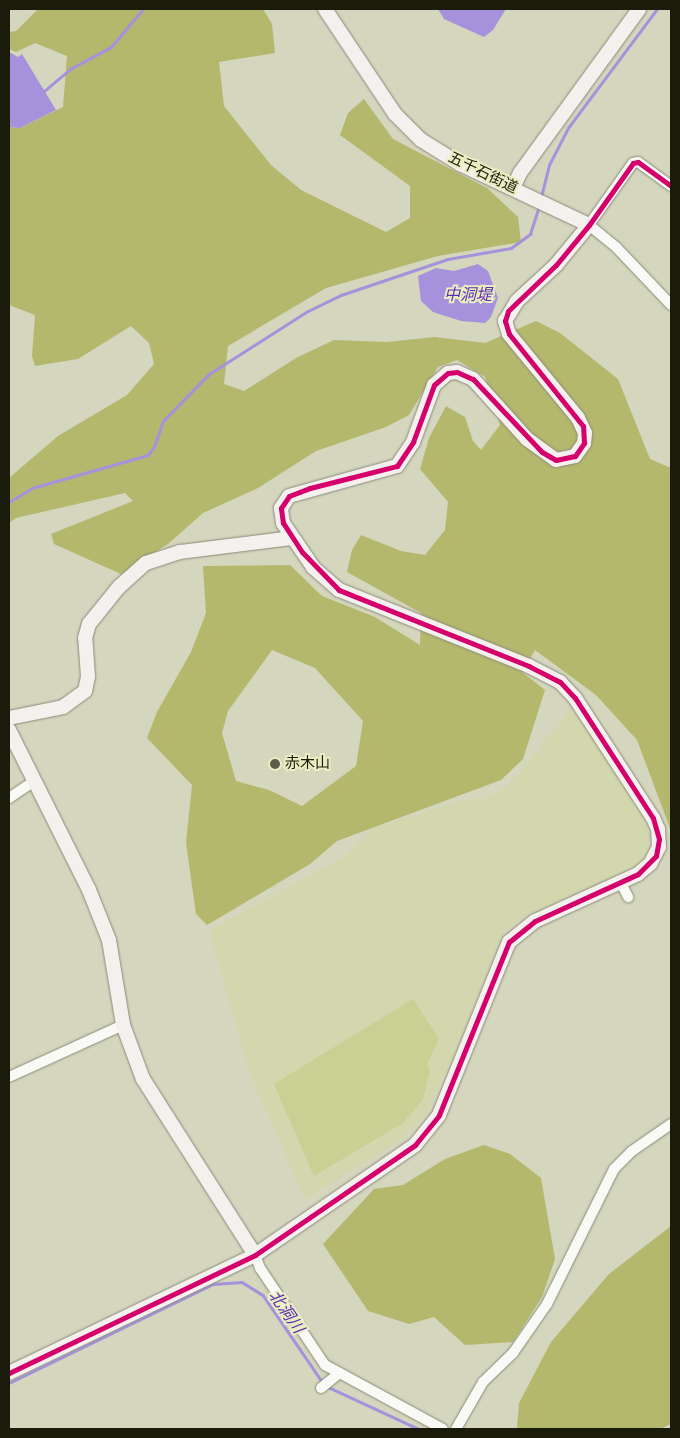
<!DOCTYPE html>
<html>
<head>
<meta charset="utf-8">
<style>
  body { margin:0 }
  #map { position:relative; width:680px; height:1438px; overflow:hidden; background:#d4d6be; font-family:"Nunito Sans","Noto Sans JP",sans-serif }
  div>[style] { position:absolute }
  [style*='--x'] { left:calc(var(--x)*1px); top:calc(var(--y)*1px); width:calc(var(--w)*1px); rotate:calc(var(--a)*1deg) }
  .built>* { inset:0; background:#d2d7ae }
  .green>* { inset:0; background:#cacf94 }
  .forest>* { inset:0; background:#b3b86d }
  .water>* { inset:0; background:#a692dc }
  .stream>* { height:2.5px; margin:-1.25px; padding:0 1.25px; transform-origin:1.25px; border-radius:1.25px; background:#a692dc }
  .roads { filter:drop-shadow(0 0 1px #8a8c79) drop-shadow(0 0 1px #8a8c79) }
  .street>* { height:10px; margin:-5px; padding:0 5px; transform-origin:5px; border-radius:5px; background:#f9f9f5 }
  .secondary>* { height:14px; margin:-7px; padding:0 7px; transform-origin:7px; border-radius:7px; background:#f3f0ee }
  .cycleway>* { height:5px; margin:-2.5px; padding:0 2.5px; transform-origin:2.5px; border-radius:2.5px; background:#d6006c }
  .dots>* { width:14px; height:14px; translate:-50% -50%; box-sizing:border-box; border:2px solid #e9eec0; border-radius:50% }
  span { translate:-50% -50%; white-space:nowrap; text-align:center; line-height:1.15; -webkit-text-stroke:4px #e9eec0; paint-order:stroke }
  .street-label { font-size:15px; color:#1a1b0a }
  .poi-label { font-size:15px; color:#1a1b0a }
  .left { translate:0 -50%; text-align:left }
  .water-label { font-size:16px; color:#5e2db5; font-style:italic }
  .frame { position:absolute; inset:0; border:10px solid #1a1b0a; pointer-events:none }
</style>
</head>
<body>
<div id="map">
  <div class="built">
    <div style="clip-path:polygon(572px 707px,637px 806px,649px 835px,648px 852px,640px 862px,619px 875px,527px 915px,509px 926px,501px 935px,462px 1036px,428px 1110px,418px 1124px,392px 1146px,305px 1199px,251px 1076px,209px 931px,344px 857px,372px 829px,459px 801px,488px 798px,511px 783px)"></div>
  </div>
  <div class="green">
    <div style="clip-path:polygon(413px 999px,439px 1039px,427px 1064px,430px 1071px,423px 1099px,403px 1123px,314px 1176px,274px 1084px)"></div>
  </div>
  <div class="forest">
    <div style="clip-path:polygon(evenodd,38px 9px,263px 9px,272px 24px,275px 53px,219px 62px,224px 106px,271px 165px,301px 190px,386px 232px,410px 218px,410px 186px,340px 135px,348px 113px,364px 99px,393px 139px,487px 188px,518px 217px,521px 242px,438px 256px,326px 288px,228px 346px,224px 384px,244px 391px,296px 358px,334px 340px,387px 342px,435px 337px,485px 343px,536px 321px,560px 333px,618px 379px,650px 459px,671px 468px,671px 831px,637px 740px,596px 695px,535px 650px,522px 672px,545px 690px,523px 759px,501px 780px,337px 841px,310px 864px,207px 925px,196px 914px,186px 843px,192px 785px,147px 738px,157px 712px,191px 652px,206px 613px,203px 566px,290px 565px,322px 596px,375px 617px,420px 645px,421px 613px,347px 572px,352px 550px,361px 535px,401px 551px,425px 555px,445px 530px,448px 502px,420px 469px,429px 438px,446px 406px,465px 417px,473px 441px,481px 450px,500px 425px,485px 377px,457px 360px,438px 367px,409px 415px,386px 427px,316px 451px,258px 488px,203px 513px,168px 544px,121px 574px,54px 544px,51px 534px,133px 501px,125px 493px,16px 518px,9px 523px,9px 478px,58px 436px,127px 395px,154px 364px,149px 343px,131px 326px,78px 359px,35px 366px,32px 356px,35px 315px,9px 305px,9px 127px,20px 128px,63px 107px,67px 56px,35px 43px,16px 52px,9px 49px,9px 32px,16px 31px,38px 9px,272px 650px,315px 668px,363px 721px,356px 766px,302px 806px,269px 790px,236px 781px,222px 733px,228px 711px,272px 650px)"></div>
    <div style="clip-path:polygon(484px 1145px,510px 1154px,541px 1178px,555px 1259px,542px 1297px,513px 1342px,465px 1345px,434px 1317px,409px 1324px,368px 1311px,323px 1244px,374px 1189px,403px 1185px,445px 1159px)"></div>
    <div style="clip-path:polygon(671px 1226px,671px 1424px,660px 1429px,517px 1429px,519px 1403px,551px 1342px,609px 1274px)"></div>
  </div>
  <div class="water">
    <div style="clip-path:polygon(438px 9px,506px 9px,493px 30px,484px 37px,444px 19px)"></div>
    <div style="clip-path:polygon(9px 52px,18px 57px,22px 54px,56px 110px,20px 128px,9px 127px)"></div>
    <div style="clip-path:polygon(478px 264px,488px 271px,498px 298px,491px 317px,485px 323px,461px 321px,433px 312px,421px 301px,418px 276px,436px 268px,454px 271px)"></div>
  </div>
  <div class="stream">
    <div style="--x:43;--y:92;--w:38;--a:-40"></div>
    <div style="--x:72;--y:68;--w:44;--a:-28.3"></div>
    <div style="--x:111;--y:47;--w:50;--a:-49.9"></div>
    <div style="--x:541;--y:197;--w:33;--a:-76"></div>
    <div style="--x:549;--y:165;--w:42;--a:-62.8"></div>
    <div style="--x:568;--y:128;--w:149;--a:-53.2"></div>
    <div style="--x:9;--y:502;--w:27;--a:-31"></div>
    <div style="--x:32;--y:488;--w:121;--a:-15.9"></div>
    <div style="--x:148;--y:455;--w:10;--a:-53"></div>
    <div style="--x:154;--y:447;--w:28;--a:-71"></div>
    <div style="--x:163;--y:421;--w:66;--a:-45.6"></div>
    <div style="--x:209;--y:374;--w:117;--a:-32.5"></div>
    <div style="--x:308;--y:311;--w:37;--a:-26"></div>
    <div style="--x:341;--y:295;--w:113;--a:-18.6"></div>
    <div style="--x:448;--y:259;--w:64;--a:-9.9"></div>
    <div style="--x:511;--y:248;--w:24;--a:-36"></div>
    <div style="--x:530;--y:234;--w:28;--a:-72"></div>
    <div style="--x:9;--y:1383;--w:227;--a:-25.9"></div>
    <div style="--x:213;--y:1284;--w:29;--a:-4"></div>
    <div style="--x:242;--y:1282;--w:25;--a:32"></div>
    <div style="--x:263;--y:1295;--w:107;--a:55.7"></div>
    <div style="--x:328;--y:1387;--w:100;--a:24.8"></div>
  </div>
  <div class="roads">
    <div class="street">
      <div style="--x:671;--y:186;--w:41;--a:-144"></div>
      <div style="--x:638;--y:162;--w:5;--a:169"></div>
      <div style="--x:633;--y:163;--w:76;--a:125.4"></div>
      <div style="--x:589;--y:225;--w:35;--a:39"></div>
      <div style="--x:616;--y:247;--w:80;--a:46.5"></div>
      <div style="--x:9;--y:798;--w:29;--a:-34"></div>
      <div style="--x:621;--y:883;--w:16;--a:63"></div>
      <div style="--x:9;--y:1077;--w:125;--a:-24.5"></div>
      <div style="--x:255;--y:1255;--w:14;--a:69"></div>
      <div style="--x:260;--y:1268;--w:117;--a:56.2"></div>
      <div style="--x:325;--y:1365;--w:134;--a:28.5"></div>
      <div style="--x:321;--y:1388;--w:22;--a:-39"></div>
      <div style="--x:456;--y:1429;--w:54;--a:-60.1"></div>
      <div style="--x:483;--y:1382;--w:42;--a:-44"></div>
      <div style="--x:513;--y:1353;--w:60;--a:-55.2"></div>
      <div style="--x:547;--y:1304;--w:151;--a:-63.6"></div>
      <div style="--x:614;--y:1169;--w:25;--a:-45"></div>
      <div style="--x:632;--y:1151;--w:47;--a:-34.7"></div>
    </div>
    <div class="secondary">
      <div style="--x:513;--y:188;--w:17;--a:-65"></div>
      <div style="--x:520;--y:173;--w:203;--a:-54"></div>
      <div style="--x:9;--y:718;--w:55;--a:-11.5"></div>
      <div style="--x:63;--y:707;--w:27;--a:-36"></div>
      <div style="--x:85;--y:691;--w:14;--a:-78"></div>
      <div style="--x:88;--y:677;--w:39;--a:-94"></div>
      <div style="--x:85;--y:638;--w:15;--a:-74"></div>
      <div style="--x:89;--y:624;--w:48;--a:-51"></div>
      <div style="--x:119;--y:587;--w:36;--a:-42"></div>
      <div style="--x:146;--y:563;--w:36;--a:-18"></div>
      <div style="--x:180;--y:552;--w:113;--a:-7.1"></div>
      <div style="--x:9;--y:730;--w:179;--a:63.4"></div>
      <div style="--x:89;--y:890;--w:54;--a:68.2"></div>
      <div style="--x:109;--y:940;--w:86;--a:80.6"></div>
      <div style="--x:123;--y:1025;--w:58;--a:69.7"></div>
      <div style="--x:143;--y:1079;--w:209;--a:57.5"></div>
      <div style="--x:9;--y:1373;--w:273;--a:-25.6"></div>
      <div style="--x:255;--y:1255;--w:194;--a:-34.5"></div>
      <div style="--x:415;--y:1145;--w:38;--a:-51"></div>
      <div style="--x:439;--y:1115;--w:187;--a:-68"></div>
      <div style="--x:509;--y:942;--w:33;--a:-39"></div>
      <div style="--x:535;--y:921;--w:113;--a:-24.5"></div>
      <div style="--x:638;--y:874;--w:16;--a:-40"></div>
      <div style="--x:650;--y:864;--w:19;--a:-62"></div>
      <div style="--x:659;--y:847;--w:18;--a:-93"></div>
      <div style="--x:658;--y:829;--w:12;--a:-114"></div>
      <div style="--x:653;--y:818;--w:143;--a:-123"></div>
      <div style="--x:575;--y:698;--w:22;--a:-133"></div>
      <div style="--x:560;--y:682;--w:35;--a:-153"></div>
      <div style="--x:529;--y:666;--w:205;--a:-158.2"></div>
      <div style="--x:339;--y:590;--w:35;--a:-139"></div>
      <div style="--x:313;--y:567;--w:53;--a:-124.3"></div>
      <div style="--x:283;--y:523;--w:15;--a:-98"></div>
      <div style="--x:281;--y:508;--w:14;--a:-56"></div>
      <div style="--x:289;--y:496;--w:112;--a:-15.5"></div>
      <div style="--x:397;--y:466;--w:29;--a:-56"></div>
      <div style="--x:413;--y:442;--w:61;--a:-69.8"></div>
      <div style="--x:434;--y:385;--w:18;--a:-41"></div>
      <div style="--x:448;--y:373;--w:9;--a:-6"></div>
      <div style="--x:457;--y:372;--w:17;--a:24"></div>
      <div style="--x:473;--y:379;--w:81;--a:48"></div>
      <div style="--x:527;--y:439;--w:36;--a:36"></div>
      <div style="--x:556;--y:460;--w:19;--a:-12"></div>
      <div style="--x:575;--y:456;--w:16;--a:-55"></div>
      <div style="--x:584;--y:443;--w:10;--a:-84"></div>
      <div style="--x:585;--y:433;--w:17;--a:-115"></div>
      <div style="--x:578;--y:418;--w:109;--a:-129.4"></div>
      <div style="--x:509;--y:334;--w:14;--a:-107"></div>
      <div style="--x:505;--y:321;--w:23;--a:-59"></div>
      <div style="--x:517;--y:301;--w:53;--a:-42.7"></div>
      <div style="--x:556;--y:265;--w:52;--a:-50.5"></div>
      <div style="--x:589;--y:225;--w:143;--a:-154.7"></div>
      <div style="--x:460;--y:164;--w:46;--a:-148.4"></div>
      <div style="--x:421;--y:140;--w:37;--a:-135"></div>
      <div style="--x:395;--y:114;--w:126;--a:-123.7"></div>
    </div>
  </div>
  <div class="cycleway">
    <div style="--x:9;--y:1373;--w:273;--a:-25.6"></div>
    <div style="--x:255;--y:1255;--w:194;--a:-34.5"></div>
    <div style="--x:415;--y:1145;--w:38;--a:-51"></div>
    <div style="--x:439;--y:1115;--w:187;--a:-68"></div>
    <div style="--x:509;--y:942;--w:33;--a:-39"></div>
    <div style="--x:535;--y:921;--w:113;--a:-24.5"></div>
    <div style="--x:638;--y:874;--w:25;--a:-45"></div>
    <div style="--x:656;--y:856;--w:17;--a:-80"></div>
    <div style="--x:659;--y:839;--w:22;--a:-106"></div>
    <div style="--x:653;--y:818;--w:143;--a:-123"></div>
    <div style="--x:575;--y:698;--w:22;--a:-133"></div>
    <div style="--x:560;--y:682;--w:35;--a:-153"></div>
    <div style="--x:529;--y:666;--w:205;--a:-158.2"></div>
    <div style="--x:339;--y:590;--w:53;--a:-134.2"></div>
    <div style="--x:302;--y:552;--w:35;--a:-123"></div>
    <div style="--x:283;--y:523;--w:15;--a:-98"></div>
    <div style="--x:281;--y:508;--w:14;--a:-56"></div>
    <div style="--x:289;--y:496;--w:22;--a:-21"></div>
    <div style="--x:310;--y:488;--w:90;--a:-14.2"></div>
    <div style="--x:397;--y:466;--w:29;--a:-56"></div>
    <div style="--x:413;--y:442;--w:61;--a:-69.8"></div>
    <div style="--x:434;--y:385;--w:18;--a:-41"></div>
    <div style="--x:448;--y:373;--w:9;--a:-6"></div>
    <div style="--x:457;--y:372;--w:17;--a:24"></div>
    <div style="--x:473;--y:379;--w:100;--a:46.6"></div>
    <div style="--x:542;--y:452;--w:16;--a:30"></div>
    <div style="--x:556;--y:460;--w:19;--a:-12"></div>
    <div style="--x:575;--y:456;--w:16;--a:-55"></div>
    <div style="--x:584;--y:443;--w:17;--a:-93"></div>
    <div style="--x:583;--y:426;--w:118;--a:-128.8"></div>
    <div style="--x:509;--y:334;--w:14;--a:-107"></div>
    <div style="--x:505;--y:321;--w:10;--a:-73"></div>
    <div style="--x:508;--y:311;--w:66;--a:-43.8"></div>
    <div style="--x:556;--y:265;--w:52;--a:-50.5"></div>
    <div style="--x:589;--y:225;--w:76;--a:-54.6"></div>
    <div style="--x:633;--y:163;--w:5;--a:-11"></div>
    <div style="--x:638;--y:162;--w:41;--a:36"></div>
  </div>
  <div class="dots">
    <div style="left:275px;top:764px;background:#5b5c49"></div>
  </div>
  <div class="street-label">
    <span style="left:483px;top:173px;rotate:26deg">五千石街道</span>
  </div>
  <div class="poi-label">
    <span class="left" style="left:285px;top:764px">赤木山</span>
  </div>
  <div class="water-label">
    <span style="left:468px;top:295px">中洞堤</span>
    <span style="left:286px;top:1312px;rotate:55deg">北洞川</span>
  </div>
  <div class="frame"></div>
</div>
</body>
</html>
